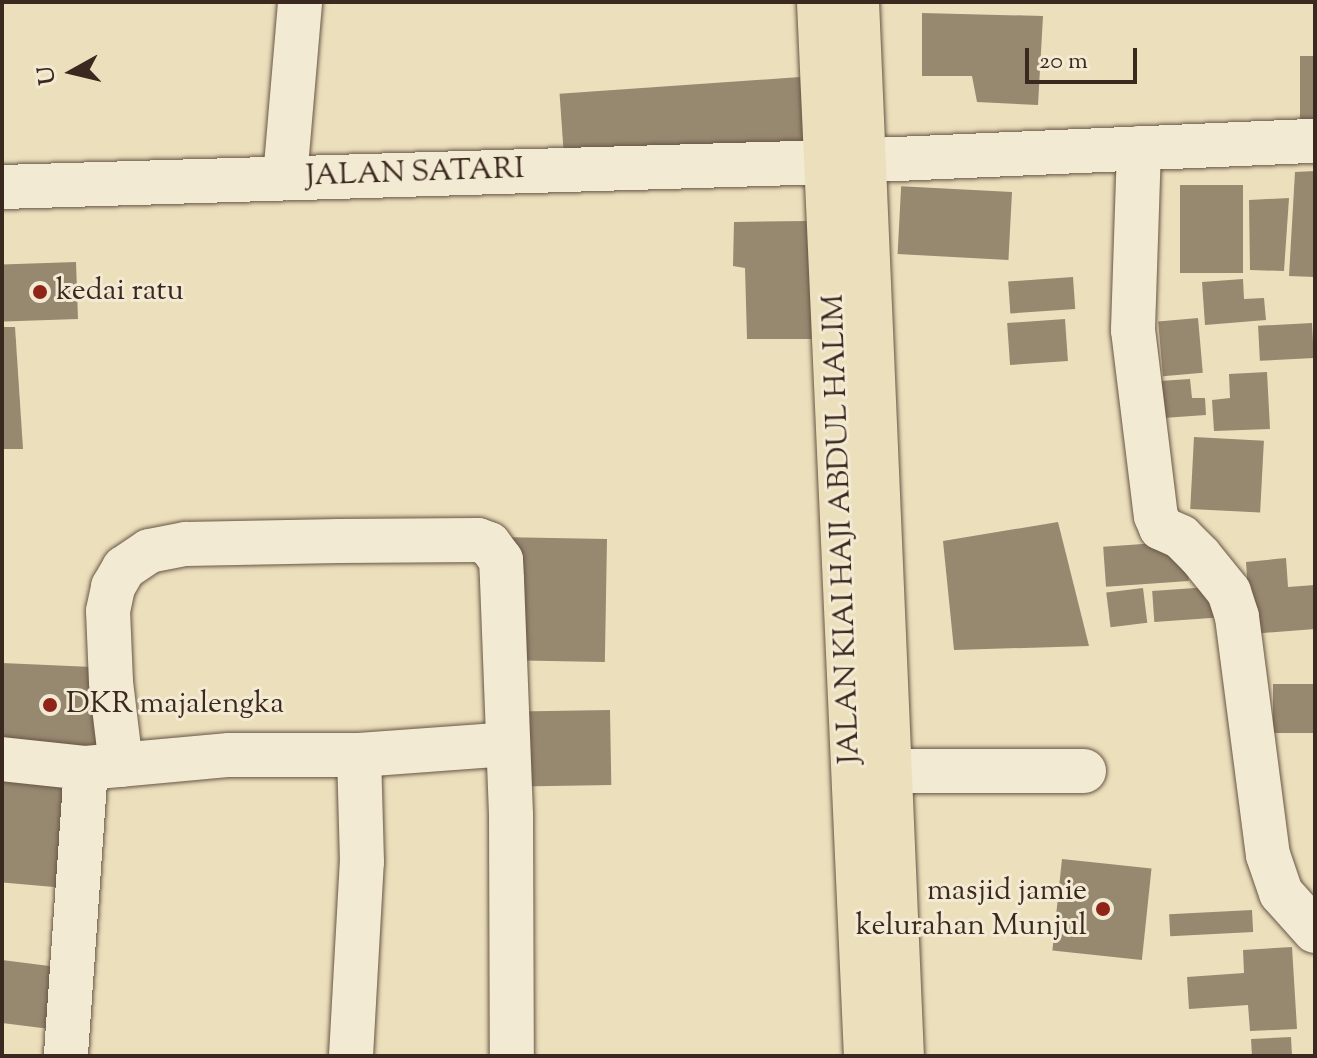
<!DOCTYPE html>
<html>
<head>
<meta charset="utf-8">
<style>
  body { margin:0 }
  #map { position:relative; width:1317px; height:1058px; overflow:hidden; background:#ecdfbb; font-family:"Sorts Mill Goudy",serif }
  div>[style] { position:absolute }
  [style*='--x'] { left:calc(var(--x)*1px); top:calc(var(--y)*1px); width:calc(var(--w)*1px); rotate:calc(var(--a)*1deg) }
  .building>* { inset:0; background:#978870; transform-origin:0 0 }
  .roads { filter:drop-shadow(0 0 2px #675646) drop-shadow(0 0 2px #675646) }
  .minor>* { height:44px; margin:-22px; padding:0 22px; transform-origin:22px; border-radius:22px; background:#f3ead3 }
  .major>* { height:44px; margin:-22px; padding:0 22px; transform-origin:22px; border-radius:22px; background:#ecdfbb }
  .dots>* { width:22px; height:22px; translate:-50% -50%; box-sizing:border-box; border:4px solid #f3ead3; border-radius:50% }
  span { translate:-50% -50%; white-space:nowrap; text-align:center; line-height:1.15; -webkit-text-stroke:6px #f3ead3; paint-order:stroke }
  .street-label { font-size:30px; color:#3b291f }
  .poi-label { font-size:30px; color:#3b291f }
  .left { translate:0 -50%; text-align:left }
  .right { translate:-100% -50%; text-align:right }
  .frame { position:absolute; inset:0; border:4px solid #3b291f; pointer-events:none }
  .north { position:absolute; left:32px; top:32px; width:80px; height:80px; -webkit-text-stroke:6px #f3ead3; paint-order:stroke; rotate:262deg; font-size:22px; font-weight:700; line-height:32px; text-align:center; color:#3b291f }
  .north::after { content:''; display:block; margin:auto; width:28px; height:36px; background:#3b291f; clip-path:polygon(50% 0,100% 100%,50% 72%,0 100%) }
  .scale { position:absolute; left:1025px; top:48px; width:112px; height:36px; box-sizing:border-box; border:4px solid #3b291f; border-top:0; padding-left:10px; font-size:24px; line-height:28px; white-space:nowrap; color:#3b291f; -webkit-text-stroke:6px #f3ead3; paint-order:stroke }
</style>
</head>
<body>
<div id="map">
  <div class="building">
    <div style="clip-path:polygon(922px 13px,1043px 16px,1038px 105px,977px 102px,972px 76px,922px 76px)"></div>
    <div style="left:1300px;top:56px;width:15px;height:66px"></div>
    <div style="left:800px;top:77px;width:64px;height:241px;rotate:86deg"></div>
    <div style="clip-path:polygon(1315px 171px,1315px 277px,1289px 276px,1295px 172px)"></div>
    <div style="left:1243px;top:185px;width:88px;height:63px;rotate:90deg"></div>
    <div style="left:1012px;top:192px;width:68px;height:111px;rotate:93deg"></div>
    <div style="clip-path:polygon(1289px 198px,1284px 271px,1250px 270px,1249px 200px)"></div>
    <div style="clip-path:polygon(808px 221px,813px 339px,747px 339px,745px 268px,733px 266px,734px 222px)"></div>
    <div style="left:76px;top:262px;width:57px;height:74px;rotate:88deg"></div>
    <div style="left:1073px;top:277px;width:32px;height:65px;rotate:86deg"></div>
    <div style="clip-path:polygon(1243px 279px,1244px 299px,1264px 298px,1266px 320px,1205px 325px,1202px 282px)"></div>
    <div style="left:1198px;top:318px;width:55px;height:40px;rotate:85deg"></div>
    <div style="left:1065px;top:319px;width:42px;height:58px;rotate:86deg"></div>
    <div style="left:1312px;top:323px;width:35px;height:54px;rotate:87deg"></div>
    <div style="clip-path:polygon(2px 327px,15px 327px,23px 449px,2px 449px)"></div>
    <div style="clip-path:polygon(1267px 372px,1270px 429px,1214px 431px,1212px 400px,1230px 398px,1229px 374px)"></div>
    <div style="clip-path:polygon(1190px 379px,1192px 398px,1205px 398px,1206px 415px,1163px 418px,1160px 381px)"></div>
    <div style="left:1194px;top:437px;width:70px;height:72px;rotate:3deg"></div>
    <div style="clip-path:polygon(1058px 522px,1089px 646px,954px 650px,943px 541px)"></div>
    <div style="left:607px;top:539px;width:123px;height:96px;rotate:91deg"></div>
    <div style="left:1186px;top:541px;width:40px;height:83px;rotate:86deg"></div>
    <div style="clip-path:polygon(1286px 558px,1288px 587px,1315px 585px,1315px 629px,1251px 634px,1246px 562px)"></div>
    <div style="left:1223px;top:586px;width:31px;height:71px;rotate:86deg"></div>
    <div style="left:1143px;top:588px;width:35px;height:37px;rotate:83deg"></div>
    <div style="clip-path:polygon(2px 663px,92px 667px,104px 749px,2px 744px)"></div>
    <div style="left:1273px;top:684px;width:42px;height:49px"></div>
    <div style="left:610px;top:710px;width:75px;height:92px;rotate:89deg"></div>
    <div style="left:2px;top:778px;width:64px;height:104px;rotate:5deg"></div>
    <div style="left:1062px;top:859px;width:90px;height:92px;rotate:6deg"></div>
    <div style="left:1252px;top:910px;width:22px;height:83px;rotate:87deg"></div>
    <div style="clip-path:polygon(1292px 947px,1297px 1029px,1250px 1031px,1248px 1005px,1189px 1009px,1187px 977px,1244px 973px,1243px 950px)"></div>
    <div style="clip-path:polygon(2px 960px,57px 967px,50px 1029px,2px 1023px)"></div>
    <div style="left:1291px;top:1037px;width:19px;height:40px;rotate:87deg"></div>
  </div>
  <div class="roads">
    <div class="minor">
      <div style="--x:1139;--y:148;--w:182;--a:91.9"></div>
      <div style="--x:1133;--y:330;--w:187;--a:83"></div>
      <div style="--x:1156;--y:516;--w:13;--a:67"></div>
      <div style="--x:1161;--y:528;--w:22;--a:24"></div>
      <div style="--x:1181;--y:537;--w:27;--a:45"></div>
      <div style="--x:1200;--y:556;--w:46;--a:51.1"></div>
      <div style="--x:1229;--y:592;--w:26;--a:72"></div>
      <div style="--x:1237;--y:617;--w:240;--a:82.6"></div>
      <div style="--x:1268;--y:855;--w:40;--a:71.1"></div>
      <div style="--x:1281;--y:893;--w:51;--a:48.2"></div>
      <div style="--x:285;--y:178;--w:177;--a:-85.1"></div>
      <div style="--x:2;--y:187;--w:826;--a:-1.73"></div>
      <div style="--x:828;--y:162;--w:487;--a:-2.5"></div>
      <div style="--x:2;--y:759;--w:84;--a:6.1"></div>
      <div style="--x:86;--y:768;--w:289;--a:94"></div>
      <div style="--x:121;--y:765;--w:84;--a:-96.9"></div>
      <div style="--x:111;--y:682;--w:71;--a:-92.4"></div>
      <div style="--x:108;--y:611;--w:25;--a:-78"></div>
      <div style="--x:113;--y:587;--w:22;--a:-60"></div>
      <div style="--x:124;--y:568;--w:30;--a:-34"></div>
      <div style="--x:149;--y:551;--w:38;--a:-11"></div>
      <div style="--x:186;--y:544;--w:153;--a:-1.1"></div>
      <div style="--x:339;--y:541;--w:139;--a:-0.4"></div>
      <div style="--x:478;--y:540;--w:12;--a:20"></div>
      <div style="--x:489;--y:544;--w:20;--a:53"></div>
      <div style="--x:501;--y:560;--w:20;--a:87"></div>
      <div style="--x:502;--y:580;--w:235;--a:87.8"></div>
      <div style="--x:511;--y:815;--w:241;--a:89.8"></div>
      <div style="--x:86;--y:768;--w:144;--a:-5.2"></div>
      <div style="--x:229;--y:755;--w:130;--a:0"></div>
      <div style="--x:359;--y:755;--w:149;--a:-4.2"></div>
      <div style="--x:887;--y:771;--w:197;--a:0"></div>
      <div style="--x:351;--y:1056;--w:194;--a:-86.8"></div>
      <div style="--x:362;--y:862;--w:107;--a:-91.6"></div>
    </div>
    <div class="major">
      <div style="--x:819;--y:2;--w:1055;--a:87.45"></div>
      <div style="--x:857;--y:2;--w:1055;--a:87.56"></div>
    </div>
  </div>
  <div class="dots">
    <div style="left:40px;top:292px;background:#8f2418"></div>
    <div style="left:50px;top:705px;background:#8f2418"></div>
    <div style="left:1103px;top:909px;background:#8f2418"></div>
  </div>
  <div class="street-label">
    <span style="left:415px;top:174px;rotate:-2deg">JALAN SATARI</span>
    <span style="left:843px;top:529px;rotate:-92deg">JALAN KIAI HAJI ABDUL HALIM</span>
  </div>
  <div class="poi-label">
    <span class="left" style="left:56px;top:292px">kedai ratu</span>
    <span class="left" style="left:66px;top:705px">DKR majalengka</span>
    <span class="right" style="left:1087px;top:909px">masjid jamie<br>kelurahan Munjul</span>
  </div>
  <div class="frame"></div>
  <div class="north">U</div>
  <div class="scale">20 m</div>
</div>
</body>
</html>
